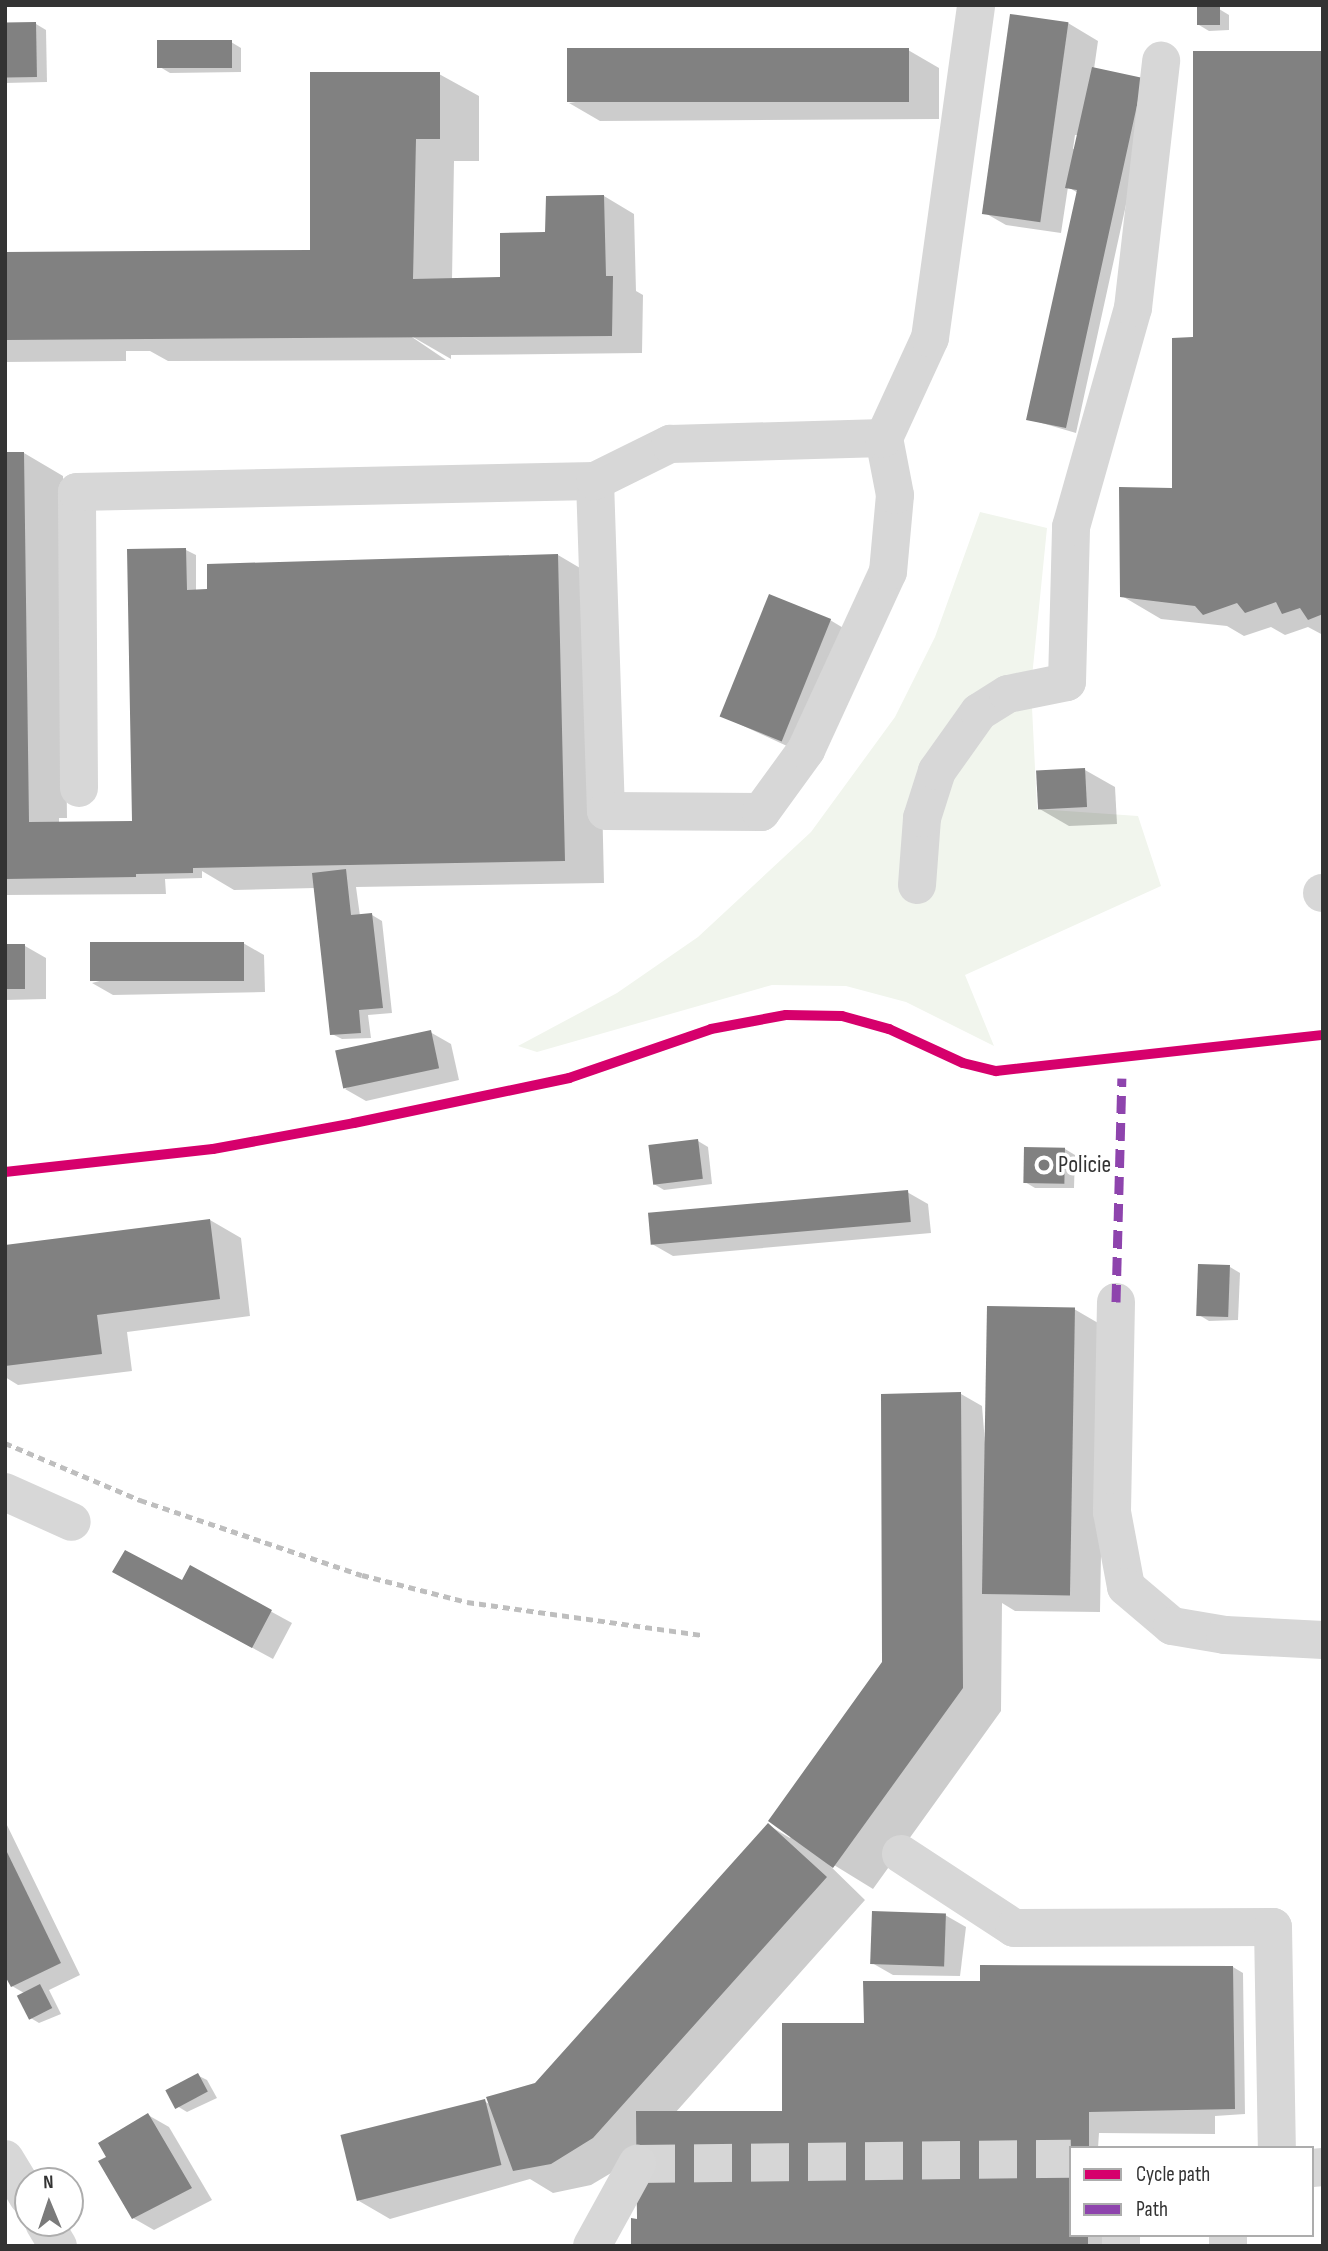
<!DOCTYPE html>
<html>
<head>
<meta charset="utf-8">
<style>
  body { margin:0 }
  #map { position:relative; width:1328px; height:2251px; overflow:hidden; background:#fff; font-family:"Sofia Sans Condensed",sans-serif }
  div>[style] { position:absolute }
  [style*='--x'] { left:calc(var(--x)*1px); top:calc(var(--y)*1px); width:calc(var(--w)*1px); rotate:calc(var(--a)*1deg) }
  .green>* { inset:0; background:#f1f5ed }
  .shadow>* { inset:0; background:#0003 }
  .building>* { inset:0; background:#818181; transform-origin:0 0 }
  .minor-tunnel>* { height:38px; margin-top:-19px; transform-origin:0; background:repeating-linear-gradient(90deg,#d6d6d6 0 38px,transparent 0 57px) }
  .minor>* { height:38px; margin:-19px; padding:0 19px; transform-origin:19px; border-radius:19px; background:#d7d7d7 }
  .rail>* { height:5px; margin-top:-2.5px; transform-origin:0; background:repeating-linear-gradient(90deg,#bebebe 0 7px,transparent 0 12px) }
  .quiet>* { height:9px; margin-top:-4.5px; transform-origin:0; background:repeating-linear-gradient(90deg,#8e44ad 0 18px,transparent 0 27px) }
  .cycleway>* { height:10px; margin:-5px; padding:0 5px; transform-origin:5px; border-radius:5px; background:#d6006c }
  .dots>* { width:19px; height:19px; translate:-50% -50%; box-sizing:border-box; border:4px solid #fff; border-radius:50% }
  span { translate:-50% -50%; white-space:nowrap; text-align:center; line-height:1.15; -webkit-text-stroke:7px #fff; paint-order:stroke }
  .poi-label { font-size:24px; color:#333 }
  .left { translate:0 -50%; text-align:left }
  .frame { position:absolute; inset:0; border:7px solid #333; pointer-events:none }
  .legend { position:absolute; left:1069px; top:2146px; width:245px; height:91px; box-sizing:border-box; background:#fff; border:2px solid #adadad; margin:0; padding:9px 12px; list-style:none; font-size:21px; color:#333 }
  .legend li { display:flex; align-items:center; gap:14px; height:35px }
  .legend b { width:35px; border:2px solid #adadad }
  .north { position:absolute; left:14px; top:2167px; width:70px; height:70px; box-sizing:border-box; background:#fff; border:2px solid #adadad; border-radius:50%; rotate:358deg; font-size:19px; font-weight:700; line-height:28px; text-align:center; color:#333 }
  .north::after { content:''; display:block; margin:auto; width:24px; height:32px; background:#7a7a7a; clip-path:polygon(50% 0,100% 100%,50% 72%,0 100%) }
</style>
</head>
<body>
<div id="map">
  <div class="green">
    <div style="clip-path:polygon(980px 512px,1047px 528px,1031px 687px,1037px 809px,1138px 816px,1161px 886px,965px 975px,994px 1046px,906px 1002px,846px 986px,772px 985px,537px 1052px,518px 1046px,617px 993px,698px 937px,811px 832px,895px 717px,935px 637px)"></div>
  </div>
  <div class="shadow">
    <div style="clip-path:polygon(1219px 9px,1229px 15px,1229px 30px,1209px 31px,1199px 25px)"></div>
    <div style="clip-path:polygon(evenodd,1068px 23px,1098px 41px,1094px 69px,1152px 86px,1076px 433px,1028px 419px,1078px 193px,1068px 187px,1061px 233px,1006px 225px,985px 213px,1068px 23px,1075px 135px,1079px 135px,1076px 149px,1073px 149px,1075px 135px)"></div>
    <div style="clip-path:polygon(36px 24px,46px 30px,47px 82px,5px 83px,5px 25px)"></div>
    <div style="clip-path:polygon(231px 42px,241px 48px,241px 72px,170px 73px,160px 67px)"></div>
    <div style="clip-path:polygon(908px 50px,939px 68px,939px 119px,600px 121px,569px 103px)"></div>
    <div style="clip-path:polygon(1323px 53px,1323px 635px,1308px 627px,1285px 635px,1271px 627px,1244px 636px,1227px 626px,1161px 619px,1122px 596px,1174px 490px,1192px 339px)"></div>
    <div style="clip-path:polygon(439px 74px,479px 96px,479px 161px,454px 161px,452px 280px,502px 279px,547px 234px,604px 196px,634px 214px,636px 291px,643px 295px,642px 353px,451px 355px,451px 359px,406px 333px,446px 360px,168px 361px,150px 351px,126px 351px,126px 361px,5px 362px,5px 254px,312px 252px)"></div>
    <div style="clip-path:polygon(24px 453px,63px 476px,67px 818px,59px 818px,59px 823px,134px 822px,186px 550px,196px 555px,196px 591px,558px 555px,597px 578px,604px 883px,356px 887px,360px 916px,372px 915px,382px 921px,392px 1013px,368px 1015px,371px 1038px,342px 1039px,332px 1034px,315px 888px,234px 890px,202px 871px,202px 878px,165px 879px,166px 894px,5px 895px,5px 454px)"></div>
    <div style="clip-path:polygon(830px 620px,860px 638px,813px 758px,722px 716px)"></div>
    <div style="clip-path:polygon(1085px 770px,1115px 787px,1117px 824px,1069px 826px,1038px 808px)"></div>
    <div style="clip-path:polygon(243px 943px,264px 955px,265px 992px,113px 995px,92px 983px)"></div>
    <div style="clip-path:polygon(5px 946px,25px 946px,46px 958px,46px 999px,5px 1000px)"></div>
    <div style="clip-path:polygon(430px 1032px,451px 1044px,459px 1080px,366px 1101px,345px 1089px)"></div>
    <div style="clip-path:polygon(698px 1141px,708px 1147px,712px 1184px,664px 1190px,654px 1184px)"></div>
    <div style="clip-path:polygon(1065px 1149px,1075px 1155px,1074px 1188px,1035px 1188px,1025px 1182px)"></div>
    <div style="clip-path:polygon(907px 1192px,928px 1204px,931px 1233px,673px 1256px,652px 1244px)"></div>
    <div style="clip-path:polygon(210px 1220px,241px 1238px,250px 1316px,127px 1332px,132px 1371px,18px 1385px,5px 1377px,5px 1247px)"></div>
    <div style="clip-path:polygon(1230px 1267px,1240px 1273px,1238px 1320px,1209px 1321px,1199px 1315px)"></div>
    <div style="clip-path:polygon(1074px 1309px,1105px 1327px,1100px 1612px,1015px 1611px,1002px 1603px,1001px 1711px,873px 1889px,821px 1857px,865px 1900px,675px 2113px,790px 2113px,871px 2025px,981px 1983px,1233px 1967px,1243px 1973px,1245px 2114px,1215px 2116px,1215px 2134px,1099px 2133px,1098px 2148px,1071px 2148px,1071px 2235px,1105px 2235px,1118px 2246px,733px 2246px,638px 2220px,633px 2160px,591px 2185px,553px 2193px,530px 2179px,390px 2219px,359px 2201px,484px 2101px,491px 2105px,536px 2085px,768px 1825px,790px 1838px,884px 1663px,961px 1394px,982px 1406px,986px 1455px)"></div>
    <div style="clip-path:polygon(190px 1567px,292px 1623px,273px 1659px,192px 1615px,182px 1582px)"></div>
    <div style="clip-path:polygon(5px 1821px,80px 1975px,49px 1990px,61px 2014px,39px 2023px,29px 2017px,24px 1993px,12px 1986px,5px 1972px)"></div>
    <div style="clip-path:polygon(945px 1915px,966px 1927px,960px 1976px,893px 1975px,872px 1963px)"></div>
    <div style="clip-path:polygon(197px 2075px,207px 2080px,217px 2098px,187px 2112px,177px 2106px)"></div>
    <div style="clip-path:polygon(148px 2115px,169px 2127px,212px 2200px,154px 2230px,133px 2218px,109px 2157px)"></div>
  </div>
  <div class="building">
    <div style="left:1220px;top:7px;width:18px;height:23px;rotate:90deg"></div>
    <div style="left:1010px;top:14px;width:59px;height:202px;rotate:8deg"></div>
    <div style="left:36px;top:22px;width:55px;height:31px;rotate:89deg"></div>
    <div style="left:232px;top:40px;width:28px;height:75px;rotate:90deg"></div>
    <div style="left:909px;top:48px;width:54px;height:342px;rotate:90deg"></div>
    <div style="clip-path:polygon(1193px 51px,1323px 51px,1323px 614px,1308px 620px,1300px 608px,1282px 614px,1276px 602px,1245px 613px,1237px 603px,1203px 615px,1195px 606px,1120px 597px,1119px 487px,1172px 488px,1172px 338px,1193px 337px)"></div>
    <div style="clip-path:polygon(1092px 67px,1143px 78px,1066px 428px,1026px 420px,1077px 190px,1065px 188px)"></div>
    <div style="clip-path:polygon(310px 72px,440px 72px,440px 139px,416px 139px,413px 279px,500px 277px,500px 233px,545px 232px,546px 196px,604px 195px,606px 276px,613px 276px,612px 336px,5px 340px,5px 252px,310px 250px)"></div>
    <div style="clip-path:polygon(5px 452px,24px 452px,29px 822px,132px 821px,127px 549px,186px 548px,187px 590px,207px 589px,207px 564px,558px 554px,565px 861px,193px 868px,193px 873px,136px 874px,136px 877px,5px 879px)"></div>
    <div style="left:769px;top:594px;width:67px;height:132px;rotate:22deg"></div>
    <div style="left:1085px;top:768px;width:39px;height:49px;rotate:87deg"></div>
    <div style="clip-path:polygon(346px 869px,351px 915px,372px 913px,383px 1008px,359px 1010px,361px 1033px,330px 1035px,312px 873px)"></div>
    <div style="left:244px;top:942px;width:39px;height:154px;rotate:90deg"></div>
    <div style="left:5px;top:944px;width:20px;height:45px"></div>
    <div style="left:431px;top:1030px;width:39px;height:98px;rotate:78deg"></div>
    <div style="left:698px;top:1139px;width:40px;height:50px;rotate:83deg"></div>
    <div style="left:1024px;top:1147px;width:41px;height:36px;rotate:1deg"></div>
    <div style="left:908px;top:1190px;width:32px;height:261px;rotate:85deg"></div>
    <div style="clip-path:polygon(210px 1219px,220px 1299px,97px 1315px,102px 1354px,5px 1366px,5px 1245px)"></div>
    <div style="left:1198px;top:1264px;width:32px;height:52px;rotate:2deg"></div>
    <div style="left:987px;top:1306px;width:88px;height:288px;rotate:1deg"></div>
    <div style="clip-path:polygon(961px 1392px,963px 1688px,833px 1868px,768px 1821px,882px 1662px,881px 1394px)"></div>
    <div style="clip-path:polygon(125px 1550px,182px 1580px,190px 1565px,272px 1610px,252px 1648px,112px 1572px)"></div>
    <div style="clip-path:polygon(768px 1823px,827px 1877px,593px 2138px,551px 2164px,513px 2171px,486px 2097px,535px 2083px)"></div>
    <div style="clip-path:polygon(5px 1848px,61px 1963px,11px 1987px,5px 1976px)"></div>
    <div style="left:872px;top:1911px;width:74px;height:53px;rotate:2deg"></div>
    <div style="clip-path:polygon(980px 1965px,1233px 1966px,1235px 2109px,1089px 2112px,1089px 2148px,1071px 2148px,1071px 2235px,1088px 2235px,1088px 2246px,631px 2246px,631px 2218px,637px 2219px,636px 2111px,782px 2111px,782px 2023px,864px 2023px,863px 1981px,980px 1981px)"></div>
    <div style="left:40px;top:1984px;width:27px;height:26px;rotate:63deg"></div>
    <div style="left:198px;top:2073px;width:21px;height:37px;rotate:62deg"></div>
    <div style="left:485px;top:2099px;width:68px;height:149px;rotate:76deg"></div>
    <div style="clip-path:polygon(148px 2113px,192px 2188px,132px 2219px,98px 2161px,106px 2157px,98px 2143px)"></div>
  </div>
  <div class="minor-tunnel">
    <div style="--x:637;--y:2164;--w:434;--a:-0.7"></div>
  </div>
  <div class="minor">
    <div style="--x:595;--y:481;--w:330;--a:88.1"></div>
    <div style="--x:606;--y:811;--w:155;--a:0.4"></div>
    <div style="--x:761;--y:812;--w:77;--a:-54"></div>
    <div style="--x:806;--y:750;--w:196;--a:-65.3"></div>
    <div style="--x:888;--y:572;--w:77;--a:-84.8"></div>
    <div style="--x:895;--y:495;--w:58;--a:-100.9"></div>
    <div style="--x:79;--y:788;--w:296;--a:-90.4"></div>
    <div style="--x:77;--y:492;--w:518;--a:-1.22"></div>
    <div style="--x:595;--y:481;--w:84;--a:-26.3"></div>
    <div style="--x:670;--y:444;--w:214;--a:-1.6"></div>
    <div style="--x:884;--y:438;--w:110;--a:-65.3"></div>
    <div style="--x:930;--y:338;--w:336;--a:-82.1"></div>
    <div style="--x:917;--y:885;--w:67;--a:-85.7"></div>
    <div style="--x:922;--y:818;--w:49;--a:-72.3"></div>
    <div style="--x:937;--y:771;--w:72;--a:-54.6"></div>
    <div style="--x:979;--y:712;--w:34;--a:-32"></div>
    <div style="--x:1008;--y:694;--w:60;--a:-11.5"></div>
    <div style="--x:1067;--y:682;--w:155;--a:-88.5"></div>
    <div style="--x:1071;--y:527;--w:228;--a:-74.2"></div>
    <div style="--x:1133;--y:308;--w:249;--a:-83.5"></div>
    <div style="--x:1322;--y:893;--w:1;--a:0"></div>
    <div style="--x:1116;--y:1302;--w:210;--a:91.1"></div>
    <div style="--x:1112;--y:1512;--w:76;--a:79.4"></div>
    <div style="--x:1126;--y:1587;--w:60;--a:40.3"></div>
    <div style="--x:1172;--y:1626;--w:54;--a:9.6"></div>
    <div style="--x:1225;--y:1635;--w:98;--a:2.9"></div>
    <div style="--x:5;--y:1492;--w:73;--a:24.1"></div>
    <div style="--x:901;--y:1854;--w:135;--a:33.2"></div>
    <div style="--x:1014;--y:1928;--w:259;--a:-0.2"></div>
    <div style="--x:1273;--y:1927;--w:221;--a:89"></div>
    <div style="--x:5;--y:2159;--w:44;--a:58.8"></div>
    <div style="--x:1312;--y:2168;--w:11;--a:-5"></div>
    <div style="--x:44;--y:2223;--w:27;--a:59"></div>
    <div style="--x:1121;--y:2235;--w:11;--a:90"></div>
    <div style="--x:1228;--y:2235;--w:11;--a:90"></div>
    <div style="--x:592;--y:2246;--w:94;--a:-61.2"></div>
  </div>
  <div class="rail">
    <div style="--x:5;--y:1443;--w:147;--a:22.9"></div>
    <div style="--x:140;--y:1500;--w:234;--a:18.7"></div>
    <div style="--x:362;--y:1575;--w:108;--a:14.4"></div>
    <div style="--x:467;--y:1602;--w:238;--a:8"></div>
  </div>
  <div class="quiet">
    <div style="--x:1116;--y:1302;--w:224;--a:-88.5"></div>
  </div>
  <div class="cycleway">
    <div style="--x:5;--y:1172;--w:209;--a:-6.3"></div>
    <div style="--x:213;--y:1149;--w:143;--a:-10.4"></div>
    <div style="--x:354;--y:1123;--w:220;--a:-11.8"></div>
    <div style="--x:569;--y:1078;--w:150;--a:-19"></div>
    <div style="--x:711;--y:1029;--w:76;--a:-10.6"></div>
    <div style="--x:786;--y:1015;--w:56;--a:1"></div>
    <div style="--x:842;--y:1016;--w:49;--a:15.5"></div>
    <div style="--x:889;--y:1029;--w:81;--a:24.7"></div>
    <div style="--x:963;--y:1063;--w:34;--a:14"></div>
    <div style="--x:996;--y:1071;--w:329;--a:-6.3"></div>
  </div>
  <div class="dots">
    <div style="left:1044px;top:1165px;background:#7a7a7a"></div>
  </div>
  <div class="poi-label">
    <span class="left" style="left:1058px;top:1165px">Policie</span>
  </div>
  <div class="frame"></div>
  <ul class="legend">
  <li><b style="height:9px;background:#d6006c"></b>Cycle path</li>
  <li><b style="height:9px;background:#8e44ad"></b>Path</li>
  </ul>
  <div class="north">N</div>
</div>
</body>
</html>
